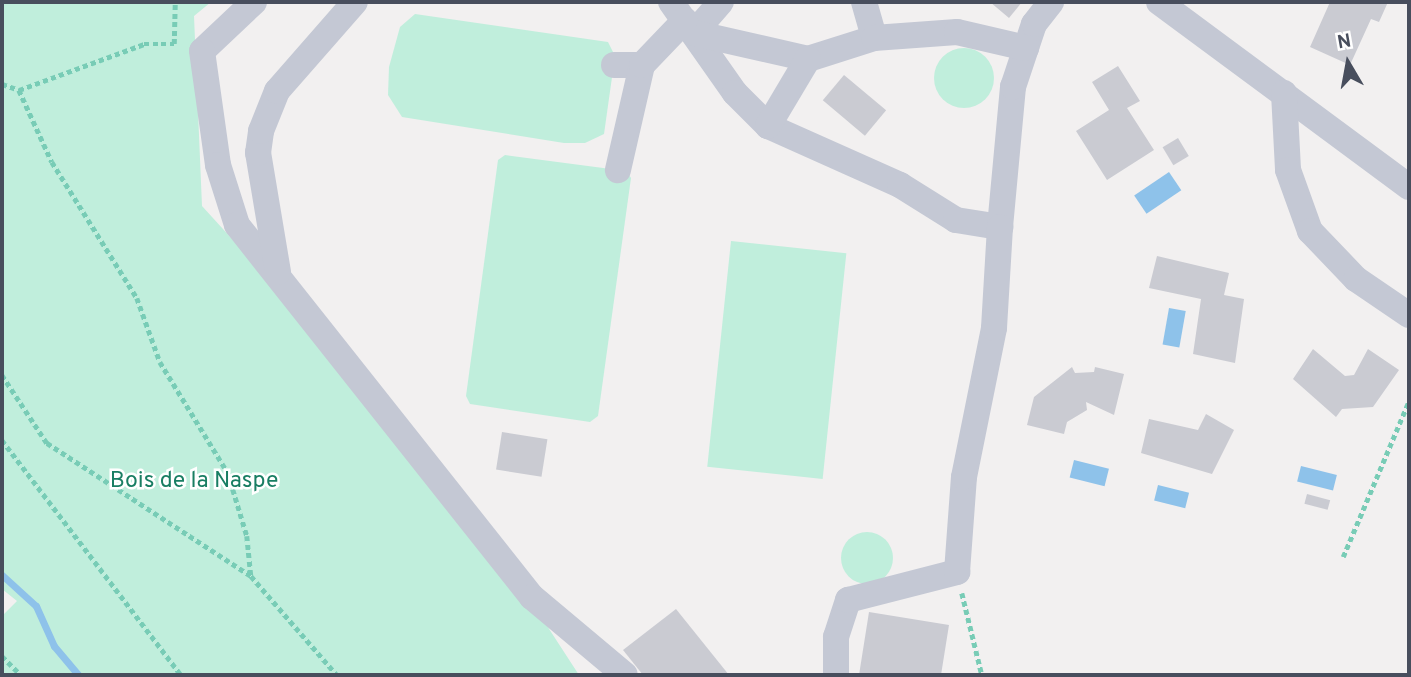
<!DOCTYPE html>
<html>
<head>
<meta charset="utf-8">
<style>
  body { margin:0 }
  #map { position:relative; width:1411px; height:677px; overflow:hidden; background:#f2f0f0; font-family:Overpass,sans-serif }
  div>[style] { position:absolute }
  [style*='--x'] { left:calc(var(--x)*1px); top:calc(var(--y)*1px); width:calc(var(--w)*1px); rotate:calc(var(--a)*1deg) }
  .green>* { inset:0; background:#c0eedc; transform-origin:0 0 }
  .round { border-radius:50% }
  .water>* { inset:0; background:#8ec2ea; transform-origin:0 0 }
  .stream>* { height:7px; margin:-3.5px; padding:0 3.5px; transform-origin:3.5px; border-radius:3.5px; background:#8ec2ea }
  .building>* { inset:0; background:#cacbd2; transform-origin:0 0 }
  .path>* { height:4.5px; margin-top:-2.25px; transform-origin:0; background:repeating-linear-gradient(90deg,#78ccb6 0 5px,transparent 0 8.5px) }
  .minor>* { height:26px; margin:-13px; padding:0 13px; transform-origin:13px; border-radius:13px; background:#c4c8d4 }
  span { translate:-50% -50%; white-space:nowrap; text-align:center; line-height:1.15; -webkit-text-stroke:5px #fff; paint-order:stroke }
  .park-label { font-size:23px; color:#197e63 }
  .frame { position:absolute; inset:0; border:4px solid #484e5d; pointer-events:none }
  .north { position:absolute; left:1313px; top:28px; width:70px; height:70px; -webkit-text-stroke:5px #fff; paint-order:stroke; rotate:350deg; font-size:19px; font-weight:700; line-height:28px; text-align:center; color:#484e5d }
  .north::after { content:''; display:block; margin:auto; width:24px; height:32px; background:#484e5d; clip-path:polygon(50% 0,100% 100%,50% 72%,0 100%) }
</style>
</head>
<body>
<div id="map">
  <div class="green">
    <div style="clip-path:polygon(2px 2px,211px 2px,194px 16px,202px 206px,453px 481px,579px 675px,2px 675px,2px 616px,17px 601px,2px 589px)"></div>
    <div style="clip-path:polygon(415px 14px,608px 42px,615px 56px,604px 134px,585px 143px,564px 143px,402px 117px,388px 95px,389px 67px,400px 27px)"></div>
    <div class="round" style="left:934px;top:48px;width:60px;height:60px"></div>
    <div style="clip-path:polygon(505px 155px,626px 171px,631px 178px,598px 416px,590px 422px,470px 404px,466px 396px,498px 160px)"></div>
    <div style="left:731px;top:241px;width:116px;height:227px;rotate:6deg"></div>
    <div class="round" style="left:841px;top:532px;width:52px;height:52px"></div>
  </div>
  <div class="water">
    <div style="left:1169px;top:172px;width:22px;height:42px;rotate:56deg"></div>
    <div style="left:1169px;top:308px;width:17px;height:37px;rotate:10deg"></div>
    <div style="left:1074px;top:460px;width:36px;height:18px;rotate:14deg"></div>
    <div style="left:1301px;top:466px;width:37px;height:16px;rotate:14deg"></div>
    <div style="left:1158px;top:485px;width:32px;height:16px;rotate:14deg"></div>
  </div>
  <div class="stream">
    <div style="--x:2;--y:575;--w:46;--a:42.4"></div>
    <div style="--x:36;--y:606;--w:44;--a:65.8"></div>
    <div style="--x:54;--y:646;--w:38;--a:50"></div>
  </div>
  <div class="building">
    <div style="clip-path:polygon(990px 2px,1022px 2px,1009px 18px)"></div>
    <div style="clip-path:polygon(1330px 2px,1388px 2px,1379px 22px,1371px 19px,1350px 65px,1310px 47px)"></div>
    <div style="clip-path:polygon(1118px 66px,1140px 101px,1127px 108px,1154px 150px,1107px 180px,1076px 131px,1109px 110px,1092px 82px)"></div>
    <div style="left:844px;top:75px;width:55px;height:33px;rotate:40deg"></div>
    <div style="left:1178px;top:138px;width:21px;height:18px;rotate:59deg"></div>
    <div style="clip-path:polygon(1157px 256px,1229px 273px,1224px 295px,1244px 299px,1235px 363px,1193px 354px,1201px 299px,1149px 288px)"></div>
    <div style="clip-path:polygon(1313px 349px,1345px 376px,1354px 375px,1368px 349px,1399px 370px,1373px 407px,1342px 409px,1336px 417px,1293px 379px)"></div>
    <div style="clip-path:polygon(1072px 367px,1075px 373px,1094px 372px,1095px 367px,1124px 374px,1114px 415px,1086px 402px,1087px 410px,1067px 422px,1064px 434px,1027px 425px,1034px 397px)"></div>
    <div style="clip-path:polygon(1206px 414px,1234px 430px,1212px 474px,1141px 453px,1149px 419px,1198px 430px)"></div>
    <div style="left:502px;top:432px;width:46px;height:38px;rotate:9deg"></div>
    <div style="left:1307px;top:494px;width:24px;height:10px;rotate:15deg"></div>
    <div style="clip-path:polygon(676px 609px,729px 675px,643px 675px,623px 650px)"></div>
    <div style="clip-path:polygon(869px 612px,949px 625px,941px 675px,859px 675px)"></div>
  </div>
  <div class="path">
    <div style="--x:2;--y:84;--w:18;--a:19"></div>
    <div style="--x:19;--y:90;--w:133;--a:-20.2"></div>
    <div style="--x:144;--y:44;--w:30;--a:0"></div>
    <div style="--x:174;--y:44;--w:42;--a:-88.6"></div>
    <div style="--x:19;--y:90;--w:79;--a:65.4"></div>
    <div style="--x:52;--y:162;--w:160;--a:58"></div>
    <div style="--x:137;--y:298;--w:68;--a:70.2"></div>
    <div style="--x:160;--y:362;--w:130;--a:58.5"></div>
    <div style="--x:228;--y:473;--w:66;--a:73.2"></div>
    <div style="--x:247;--y:536;--w:40;--a:84.3"></div>
    <div style="--x:2;--y:375;--w:82;--a:56.5"></div>
    <div style="--x:47;--y:443;--w:244;--a:33.1"></div>
    <div style="--x:251;--y:576;--w:131;--a:49"></div>
    <div style="--x:2;--y:440;--w:295;--a:52.7"></div>
    <div style="--x:1343;--y:557;--w:169;--a:-67.1"></div>
    <div style="--x:962;--y:593;--w:84;--a:76.3"></div>
    <div style="--x:2;--y:656;--w:27;--a:45"></div>
  </div>
  <div class="minor">
    <div style="--x:254;--y:2;--w:71;--a:136.7"></div>
    <div style="--x:202;--y:51;--w:115;--a:82"></div>
    <div style="--x:218;--y:165;--w:63;--a:72.4"></div>
    <div style="--x:237;--y:225;--w:475;--a:51.6"></div>
    <div style="--x:532;--y:597;--w:121;--a:40"></div>
    <div style="--x:671;--y:2;--w:111;--a:54.9"></div>
    <div style="--x:735;--y:93;--w:47;--a:45"></div>
    <div style="--x:768;--y:126;--w:145;--a:24.1"></div>
    <div style="--x:900;--y:185;--w:66;--a:32"></div>
    <div style="--x:956;--y:220;--w:45;--a:9"></div>
    <div style="--x:1000;--y:227;--w:141;--a:-84.7"></div>
    <div style="--x:1013;--y:87;--w:66;--a:-71.6"></div>
    <div style="--x:1034;--y:24;--w:28;--a:-52"></div>
    <div style="--x:721;--y:2;--w:41;--a:131.1"></div>
    <div style="--x:694;--y:33;--w:117;--a:12.8"></div>
    <div style="--x:808;--y:59;--w:69;--a:-17.7"></div>
    <div style="--x:864;--y:2;--w:37;--a:74"></div>
    <div style="--x:874;--y:38;--w:83;--a:-4.1"></div>
    <div style="--x:957;--y:32;--w:71;--a:13.1"></div>
    <div style="--x:1159;--y:2;--w:311;--a:36.5"></div>
    <div style="--x:614;--y:65;--w:28;--a:0"></div>
    <div style="--x:642;--y:65;--w:108;--a:102.9"></div>
    <div style="--x:642;--y:65;--w:62;--a:-46.3"></div>
    <div style="--x:1284;--y:93;--w:77;--a:87"></div>
    <div style="--x:1288;--y:170;--w:65;--a:70.2"></div>
    <div style="--x:1310;--y:231;--w:66;--a:46.2"></div>
    <div style="--x:1356;--y:279;--w:64;--a:34.2"></div>
    <div style="--x:768;--y:126;--w:78;--a:-59.2"></div>
    <div style="--x:278;--y:272;--w:121;--a:-99.5"></div>
    <div style="--x:258;--y:153;--w:22;--a:-82"></div>
    <div style="--x:261;--y:131;--w:43;--a:-68.2"></div>
    <div style="--x:277;--y:91;--w:118;--a:-48.8"></div>
    <div style="--x:836;--y:675;--w:38;--a:-90"></div>
    <div style="--x:836;--y:637;--w:39;--a:-72"></div>
    <div style="--x:848;--y:600;--w:113;--a:-14.4"></div>
    <div style="--x:957;--y:572;--w:95;--a:-85.8"></div>
    <div style="--x:964;--y:477;--w:152;--a:-78.6"></div>
    <div style="--x:994;--y:328;--w:101;--a:-86.6"></div>
  </div>
  <div class="park-label">
    <span style="left:194px;top:482px">Bois de la Naspe</span>
  </div>
  <div class="frame"></div>
  <div class="north">N</div>
</div>
</body>
</html>
